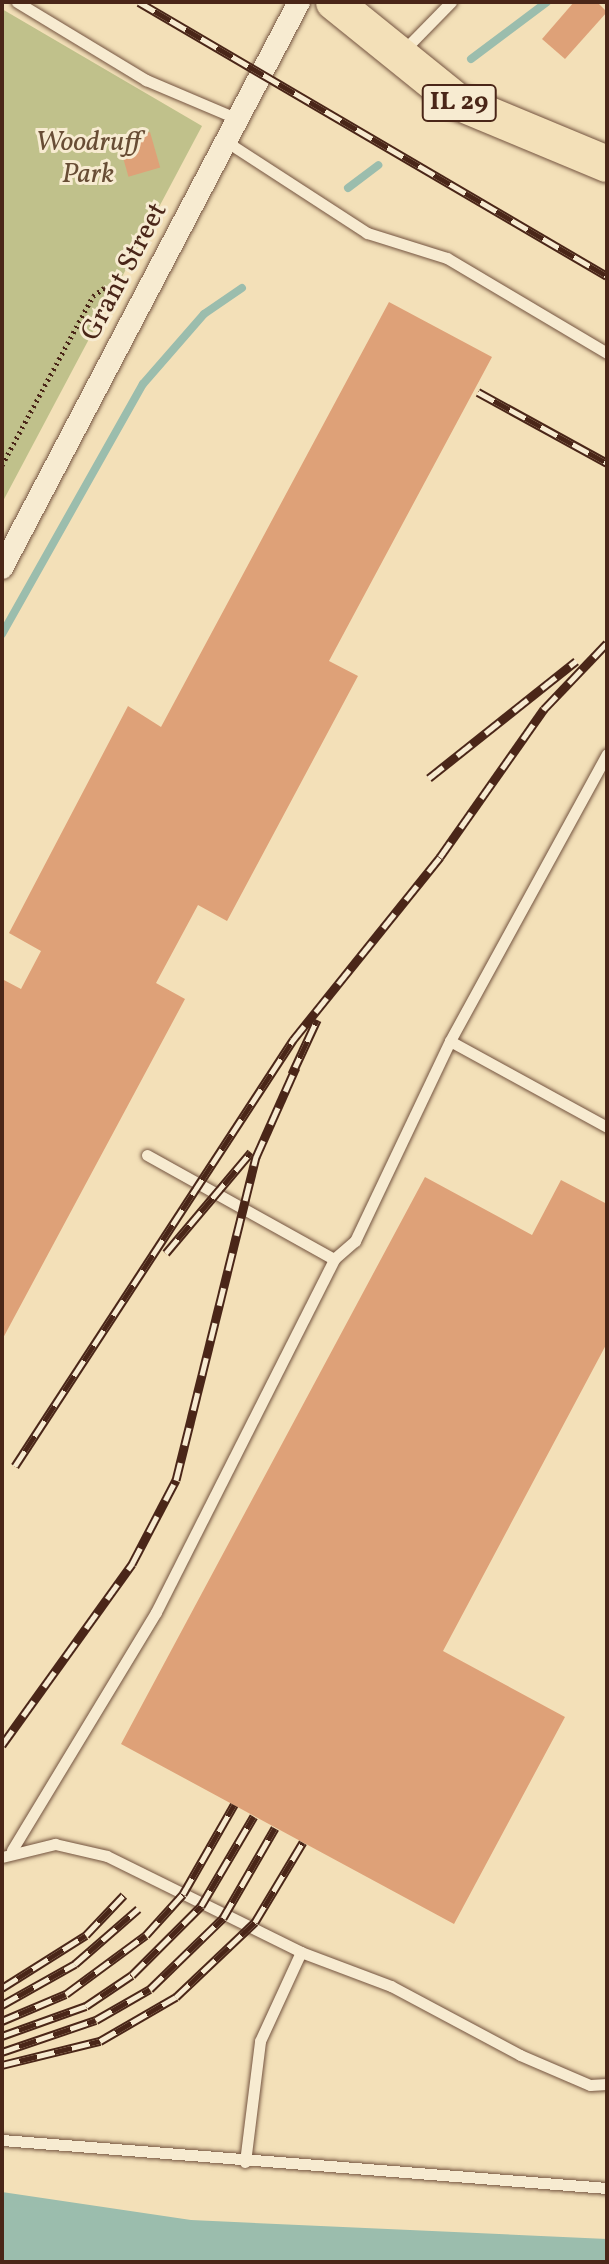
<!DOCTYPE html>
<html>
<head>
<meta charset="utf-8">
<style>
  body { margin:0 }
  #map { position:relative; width:609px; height:2264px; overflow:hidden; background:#f3e0b8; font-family:Vollkorn,serif }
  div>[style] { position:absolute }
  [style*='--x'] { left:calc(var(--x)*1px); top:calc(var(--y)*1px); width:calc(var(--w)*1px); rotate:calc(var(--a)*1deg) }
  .green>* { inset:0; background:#c0c18b }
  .water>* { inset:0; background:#9bbdad }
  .stream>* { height:8px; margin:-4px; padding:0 4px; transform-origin:4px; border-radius:4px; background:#9bbdad }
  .building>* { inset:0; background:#dea178; transform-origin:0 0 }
  .path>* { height:5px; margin-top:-2.5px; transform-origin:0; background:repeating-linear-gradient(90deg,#4a2618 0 2px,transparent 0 6px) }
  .roads { filter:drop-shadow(0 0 2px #745440) drop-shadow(0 0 2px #745440) }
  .service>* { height:11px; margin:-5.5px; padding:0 5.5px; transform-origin:5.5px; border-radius:5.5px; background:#f7ebd1 }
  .minor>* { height:22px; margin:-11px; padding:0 11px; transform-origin:11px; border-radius:11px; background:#f7ebd1 }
  .primary>* { height:36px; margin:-18px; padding:0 18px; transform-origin:18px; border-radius:18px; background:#f3e0b8 }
  .rail>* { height:9px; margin-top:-4.5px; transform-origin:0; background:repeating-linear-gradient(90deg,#f7ebd1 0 18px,#4a2618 0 36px); box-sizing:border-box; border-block:2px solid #4a2618 }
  span { translate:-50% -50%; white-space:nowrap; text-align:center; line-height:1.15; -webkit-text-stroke:6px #f7ebd1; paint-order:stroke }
  .shield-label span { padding:2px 6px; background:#f7ebd1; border:2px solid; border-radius:6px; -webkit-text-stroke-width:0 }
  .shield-label { font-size:26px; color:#4a2618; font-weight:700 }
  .park-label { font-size:28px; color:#684d35; font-style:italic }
  .street-label { font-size:28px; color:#4a2618 }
  .frame { position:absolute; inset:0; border:4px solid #4a2618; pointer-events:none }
</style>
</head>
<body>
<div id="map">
  <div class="green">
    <div style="clip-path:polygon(2px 9px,202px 126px,2px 503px)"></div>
  </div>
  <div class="water">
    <div style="clip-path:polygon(2px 2192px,191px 2220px,607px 2239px,607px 2262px,2px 2262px)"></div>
  </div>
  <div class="stream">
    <div style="--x:471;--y:59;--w:95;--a:-36.9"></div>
    <div style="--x:348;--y:188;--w:38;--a:-37"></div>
    <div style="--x:2;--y:634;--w:287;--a:-60.6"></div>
    <div style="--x:143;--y:384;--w:93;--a:-48.9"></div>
    <div style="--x:204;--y:314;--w:46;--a:-34.4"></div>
  </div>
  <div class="building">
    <div style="clip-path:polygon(574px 2px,597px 2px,607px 12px,565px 59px,542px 39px)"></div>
    <div style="left:150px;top:132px;width:37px;height:33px;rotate:74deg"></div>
    <div style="clip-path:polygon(389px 302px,492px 357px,329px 661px,358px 676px,227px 921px,198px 905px,156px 983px,185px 999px,2px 1340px,2px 979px,21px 989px,41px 951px,9px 933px,128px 706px,161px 727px)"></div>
    <div style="clip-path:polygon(425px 1177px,532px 1235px,561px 1180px,607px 1204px,607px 1343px,443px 1651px,565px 1717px,454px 1924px,121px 1744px)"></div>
  </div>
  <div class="path">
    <div style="--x:2;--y:465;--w:192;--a:-61.7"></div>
    <div style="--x:93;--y:296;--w:14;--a:-36"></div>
    <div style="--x:104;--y:288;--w:20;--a:11"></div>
  </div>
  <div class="roads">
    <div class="service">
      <div style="--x:17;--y:2;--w:151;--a:31.2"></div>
      <div style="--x:146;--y:80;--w:100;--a:23"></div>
      <div style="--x:404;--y:50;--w:67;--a:-45.6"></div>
      <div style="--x:227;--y:142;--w:167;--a:33"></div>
      <div style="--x:367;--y:233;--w:84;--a:17.4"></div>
      <div style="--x:447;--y:258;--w:186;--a:30.7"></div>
      <div style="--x:607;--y:754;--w:327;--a:118.7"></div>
      <div style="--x:450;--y:1041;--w:179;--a:28.7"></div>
      <div style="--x:147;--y:1155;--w:214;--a:29.1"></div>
      <div style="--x:334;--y:1259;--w:28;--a:-41"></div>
      <div style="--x:355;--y:1241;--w:221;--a:-64.6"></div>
      <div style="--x:12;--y:1850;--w:278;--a:-58.8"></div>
      <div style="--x:156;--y:1612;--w:395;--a:-63.2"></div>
      <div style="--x:2;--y:1857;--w:55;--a:-13.8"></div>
      <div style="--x:55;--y:1844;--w:53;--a:13"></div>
      <div style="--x:107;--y:1856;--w:216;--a:26.3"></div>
      <div style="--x:2;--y:2140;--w:607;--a:4.54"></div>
      <div style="--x:245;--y:2162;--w:122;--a:-82.9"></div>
      <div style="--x:260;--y:2041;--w:98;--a:-65.3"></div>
      <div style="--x:301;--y:1952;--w:96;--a:20.7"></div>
      <div style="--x:391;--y:1986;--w:146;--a:28.1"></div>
      <div style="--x:520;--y:2055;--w:76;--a:23.2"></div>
      <div style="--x:590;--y:2085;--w:17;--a:-3"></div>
    </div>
    <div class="minor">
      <div style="--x:2;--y:568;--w:639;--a:-62.31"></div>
    </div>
    <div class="primary">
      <div style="--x:334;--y:2;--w:159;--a:38.9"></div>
      <div style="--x:458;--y:102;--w:161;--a:22.6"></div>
    </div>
  </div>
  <div class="rail">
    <div style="--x:139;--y:2;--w:542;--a:30.35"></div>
    <div style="--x:478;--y:392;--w:147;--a:28.8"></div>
    <div style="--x:429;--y:778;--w:188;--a:-38.5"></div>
    <div style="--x:292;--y:1074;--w:60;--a:-65.2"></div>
    <div style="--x:166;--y:1253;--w:132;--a:-49.9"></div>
    <div style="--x:15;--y:1466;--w:509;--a:-56.87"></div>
    <div style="--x:293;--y:1040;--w:235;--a:-51.2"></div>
    <div style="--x:440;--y:857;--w:181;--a:-54.9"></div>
    <div style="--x:544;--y:709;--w:91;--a:-46.3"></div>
    <div style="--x:2;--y:1745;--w:223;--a:-54.3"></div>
    <div style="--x:132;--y:1564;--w:95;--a:-62.4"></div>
    <div style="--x:176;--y:1480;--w:333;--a:-76.1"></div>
    <div style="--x:256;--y:1157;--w:98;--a:-66"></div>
    <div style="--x:2;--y:1988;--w:99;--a:-32.2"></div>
    <div style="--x:86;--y:1935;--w:55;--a:-46.5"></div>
    <div style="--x:2;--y:2005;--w:84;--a:-29.3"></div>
    <div style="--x:75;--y:1964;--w:84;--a:-41.1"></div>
    <div style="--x:2;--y:2021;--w:69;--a:-22.9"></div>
    <div style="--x:66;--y:1994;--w:99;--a:-36.4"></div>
    <div style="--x:146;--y:1935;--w:55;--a:-47.9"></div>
    <div style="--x:183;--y:1894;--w:103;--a:-60.2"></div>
    <div style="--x:2;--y:2036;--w:89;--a:-19.7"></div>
    <div style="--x:86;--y:2006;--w:55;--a:-34"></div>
    <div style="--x:132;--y:1975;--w:98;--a:-45"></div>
    <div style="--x:201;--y:1906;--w:104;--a:-59.5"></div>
    <div style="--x:2;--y:2052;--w:99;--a:-18.8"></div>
    <div style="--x:96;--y:2020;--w:62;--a:-29.9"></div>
    <div style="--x:150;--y:1989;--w:102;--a:-44.2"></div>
    <div style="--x:223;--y:1918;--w:104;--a:-60"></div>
    <div style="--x:2;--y:2065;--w:101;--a:-13.8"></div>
    <div style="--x:100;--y:2041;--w:88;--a:-30.1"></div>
    <div style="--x:176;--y:1997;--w:109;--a:-43.5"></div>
    <div style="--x:255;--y:1922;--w:93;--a:-59"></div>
  </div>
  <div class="shield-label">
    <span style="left:459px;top:103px">IL 29</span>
  </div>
  <div class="park-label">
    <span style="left:88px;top:159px">Woodruff<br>Park</span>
  </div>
  <div class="street-label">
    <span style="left:125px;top:272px;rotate:-62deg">Grant Street</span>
  </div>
  <div class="frame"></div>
</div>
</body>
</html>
